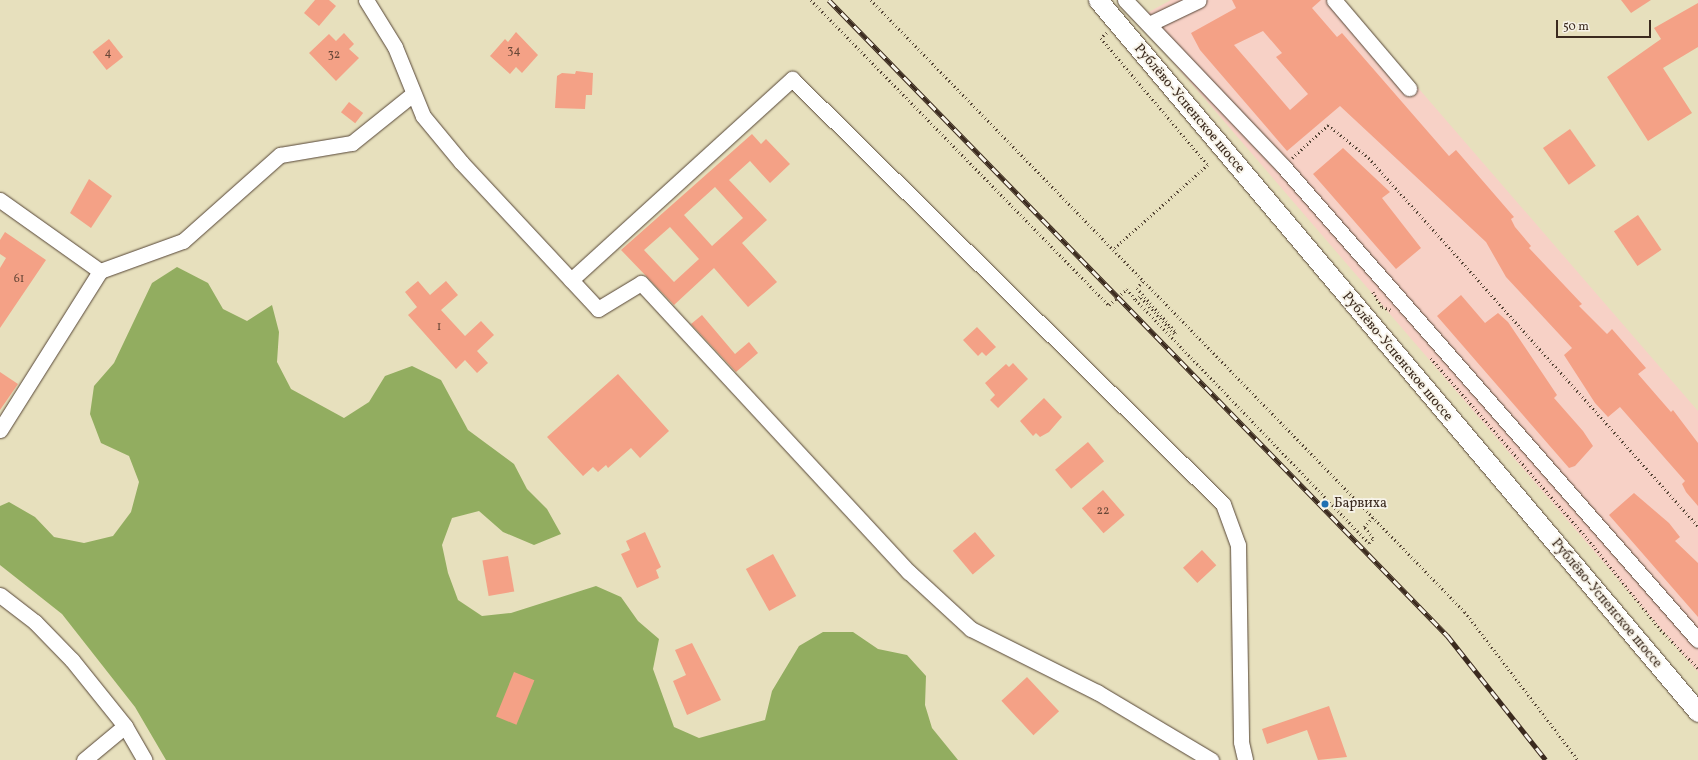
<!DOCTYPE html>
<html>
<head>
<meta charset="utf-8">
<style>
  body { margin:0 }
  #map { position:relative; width:1698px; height:760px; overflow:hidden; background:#e7e0bd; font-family:Vollkorn,serif }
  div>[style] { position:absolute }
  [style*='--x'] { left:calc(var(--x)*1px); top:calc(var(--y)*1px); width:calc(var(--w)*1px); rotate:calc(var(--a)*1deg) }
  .built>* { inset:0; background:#f7d1c6 }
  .forest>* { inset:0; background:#92ad60 }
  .building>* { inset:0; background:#f4a186; transform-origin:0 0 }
  .path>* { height:2.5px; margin-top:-1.25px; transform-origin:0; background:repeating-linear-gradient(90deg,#554536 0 1px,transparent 0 4px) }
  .roads { filter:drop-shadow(0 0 1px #554536) drop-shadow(0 0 1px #554536) }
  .minor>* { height:15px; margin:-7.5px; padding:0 7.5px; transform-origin:7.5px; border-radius:7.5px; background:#fff }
  .major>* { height:19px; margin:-9.5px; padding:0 9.5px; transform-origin:9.5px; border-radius:9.5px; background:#fff }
  .rail>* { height:4.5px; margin-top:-2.25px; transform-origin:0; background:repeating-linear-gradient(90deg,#f7f3e8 0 9px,#3b2a1e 0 18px); box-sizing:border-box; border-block:1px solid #3b2a1e }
  .dots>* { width:11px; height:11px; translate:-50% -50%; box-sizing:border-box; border:2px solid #f7f3e8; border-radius:50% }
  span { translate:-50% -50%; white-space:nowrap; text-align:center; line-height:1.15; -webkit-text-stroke:3.5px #f7f3e8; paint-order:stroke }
  .number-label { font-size:12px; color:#694838 }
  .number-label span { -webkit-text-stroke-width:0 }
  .street-label { font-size:14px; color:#3b2a1e }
  .poi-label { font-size:14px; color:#3b2a1e }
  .left { translate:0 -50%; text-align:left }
  .scale { position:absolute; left:1556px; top:20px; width:95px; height:18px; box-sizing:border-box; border:2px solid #3b2a1e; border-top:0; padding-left:5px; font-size:12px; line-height:14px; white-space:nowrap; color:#3b2a1e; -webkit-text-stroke:3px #f7f3e8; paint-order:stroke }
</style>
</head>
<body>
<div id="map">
  <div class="built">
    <div style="clip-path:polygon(1171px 0,1342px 0,1698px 411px,1698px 672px,1136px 19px)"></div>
  </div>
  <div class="forest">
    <div style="clip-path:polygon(177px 267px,208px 283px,223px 309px,247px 321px,272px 305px,279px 332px,277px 362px,291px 389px,344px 418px,369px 402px,385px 376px,412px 366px,441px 380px,468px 430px,514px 464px,527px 489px,547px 509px,561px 534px,534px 545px,503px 532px,479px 511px,452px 518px,442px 545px,448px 573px,458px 600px,482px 616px,511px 613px,596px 586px,621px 597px,638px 621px,659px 639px,653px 669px,674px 727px,699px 738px,765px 720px,772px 691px,799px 646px,823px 632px,853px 632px,878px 649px,907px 655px,926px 676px,925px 705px,932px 728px,958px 760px,166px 760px,135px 707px,62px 614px,0 565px,0 506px,9px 502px,35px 517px,54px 537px,84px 543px,113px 536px,131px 512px,139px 482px,129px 456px,101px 443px,90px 414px,94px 386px,114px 363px,152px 283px)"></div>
  </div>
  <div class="building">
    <div style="clip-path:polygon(315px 0,329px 0,336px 6px,319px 26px,304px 13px)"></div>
    <div style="clip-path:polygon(evenodd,1232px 0,1321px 0,1312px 8px,1337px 37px,1342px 33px,1449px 156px,1456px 150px,1514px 217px,1511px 219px,1515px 227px,1531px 246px,1529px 248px,1582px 304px,1579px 306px,1607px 334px,1612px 329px,1646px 368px,1638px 374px,1671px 412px,1673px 410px,1698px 443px,1698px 506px,1686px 492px,1682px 484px,1685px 481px,1620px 407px,1608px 417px,1595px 403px,1564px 355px,1572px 348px,1506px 277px,1486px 242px,1340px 106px,1287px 151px,1200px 50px,1191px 33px,1236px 8px,1232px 0,1263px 31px,1282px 53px,1276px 57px,1308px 94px,1290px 110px,1234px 45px,1263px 31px)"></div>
    <div style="clip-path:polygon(1621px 0,1651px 0,1631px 13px)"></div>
    <div style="clip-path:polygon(1698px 3px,1698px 47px,1663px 68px,1692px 113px,1648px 141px,1607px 77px,1661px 39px,1654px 28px)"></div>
    <div style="clip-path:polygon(516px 32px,538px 55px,522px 73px,516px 67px,510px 74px,490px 56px,505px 39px,508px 42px)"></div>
    <div style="clip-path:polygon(344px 33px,354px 44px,349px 49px,359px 58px,336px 81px,309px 53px,329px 34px,336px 41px)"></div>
    <div style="left:109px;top:39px;width:23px;height:21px;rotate:52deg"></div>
    <div style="clip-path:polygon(576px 71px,593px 73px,592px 95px,586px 95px,585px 109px,555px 108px,557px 76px,562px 73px,575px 74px)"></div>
    <div style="left:349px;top:102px;width:18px;height:13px;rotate:38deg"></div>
    <div style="left:1570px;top:129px;width:45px;height:33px;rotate:55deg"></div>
    <div style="clip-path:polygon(evenodd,752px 134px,761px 144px,766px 139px,790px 164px,770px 183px,750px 161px,729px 180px,767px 220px,742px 243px,777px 282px,748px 307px,714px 268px,674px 305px,621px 250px,752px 134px,715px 187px,743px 218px,712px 246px,684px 215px,715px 187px,752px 134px,670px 227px,699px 259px,674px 282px,644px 250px,670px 227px)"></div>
    <div style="clip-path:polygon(1343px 148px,1390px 192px,1382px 198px,1421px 248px,1396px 269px,1313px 174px)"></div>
    <div style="clip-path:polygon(89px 179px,112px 196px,91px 228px,70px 213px)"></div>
    <div style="left:1638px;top:215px;width:42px;height:29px;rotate:56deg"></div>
    <div style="clip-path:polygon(5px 232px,46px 260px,0 328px,0 268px,6px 258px,0 254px,0 240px)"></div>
    <div style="clip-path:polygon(418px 281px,430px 295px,446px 281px,458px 295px,441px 310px,465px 336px,481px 321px,494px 335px,477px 351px,488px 363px,477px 373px,465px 360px,456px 369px,408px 315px,417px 307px,405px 292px)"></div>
    <div style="clip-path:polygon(1461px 295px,1485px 323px,1498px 313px,1508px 322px,1557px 395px,1554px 398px,1583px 431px,1593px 446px,1575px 466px,1569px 468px,1437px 316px)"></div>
    <div style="clip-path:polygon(702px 315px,735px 354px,749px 342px,758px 353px,736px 372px,691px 324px)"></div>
    <div style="clip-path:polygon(977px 327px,996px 347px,986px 356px,982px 352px,978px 356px,963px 340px)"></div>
    <div style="clip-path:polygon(1013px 363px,1028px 379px,998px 408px,990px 400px,995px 395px,985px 383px,1006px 364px,1009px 367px)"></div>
    <div style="clip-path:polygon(0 372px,18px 384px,0 410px)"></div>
    <div style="clip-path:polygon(618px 374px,669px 431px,640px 458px,631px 448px,608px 468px,606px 465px,598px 472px,593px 467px,583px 476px,547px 437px)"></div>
    <div style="clip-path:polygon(1044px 398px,1062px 417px,1049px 432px,1040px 437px,1036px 433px,1033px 436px,1020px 421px)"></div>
    <div style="left:1088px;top:442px;width:25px;height:43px;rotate:50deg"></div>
    <div style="left:1103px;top:490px;width:33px;height:28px;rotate:49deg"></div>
    <div style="clip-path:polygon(1634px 493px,1669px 523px,1680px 537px,1675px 541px,1698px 563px,1698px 617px,1609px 515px)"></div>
    <div style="clip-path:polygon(645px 532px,661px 567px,656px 570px,659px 578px,637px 588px,621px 554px,630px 550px,626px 541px)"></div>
    <div style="left:975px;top:532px;width:31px;height:29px;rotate:50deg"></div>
    <div style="left:1202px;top:550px;width:21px;height:26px;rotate:47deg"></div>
    <div style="left:773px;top:554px;width:48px;height:31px;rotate:61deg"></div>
    <div style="left:508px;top:556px;width:36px;height:26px;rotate:80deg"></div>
    <div style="clip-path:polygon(692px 643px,721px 700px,687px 715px,673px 681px,686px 675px,675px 650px)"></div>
    <div style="left:514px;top:672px;width:22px;height:48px;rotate:22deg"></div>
    <div style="left:1027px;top:677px;width:47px;height:35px;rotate:47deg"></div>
    <div style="clip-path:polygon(1329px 706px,1347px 757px,1318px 760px,1307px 730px,1267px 744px,1262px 729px)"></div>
  </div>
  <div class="path">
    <div style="--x:811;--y:0;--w:426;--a:45.7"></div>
    <div style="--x:1109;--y:305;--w:24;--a:-42"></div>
    <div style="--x:1127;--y:289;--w:14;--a:51"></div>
    <div style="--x:871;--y:0;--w:853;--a:45.86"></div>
    <div style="--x:1465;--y:612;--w:186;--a:52.6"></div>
    <div style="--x:1107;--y:33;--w:8;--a:140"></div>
    <div style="--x:1101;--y:38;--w:166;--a:49.9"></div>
    <div style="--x:1208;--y:165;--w:127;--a:138.2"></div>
    <div style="--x:1292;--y:158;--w:49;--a:-42.5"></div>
    <div style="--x:1328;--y:125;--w:53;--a:38.8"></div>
    <div style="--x:1369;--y:158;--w:494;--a:48.2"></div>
    <div style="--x:1143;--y:282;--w:8;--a:135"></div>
    <div style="--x:1137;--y:288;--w:59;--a:48.4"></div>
    <div style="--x:1176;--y:332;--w:3;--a:135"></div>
    <div style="--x:1174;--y:334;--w:50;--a:-132.6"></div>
    <div style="--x:1140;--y:297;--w:5;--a:143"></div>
    <div style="--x:1136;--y:300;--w:337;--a:46.2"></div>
    <div style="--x:1369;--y:543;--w:6;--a:-51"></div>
    <div style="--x:1373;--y:538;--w:14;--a:-129"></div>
    <div style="--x:1364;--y:527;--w:15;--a:-48"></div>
    <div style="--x:1373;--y:292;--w:17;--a:59"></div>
    <div style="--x:1382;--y:307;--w:9;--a:18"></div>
    <div style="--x:1431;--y:358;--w:240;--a:49.1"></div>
    <div style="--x:1588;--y:539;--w:117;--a:51.3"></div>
    <div style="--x:1661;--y:630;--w:53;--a:45.8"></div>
  </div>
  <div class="roads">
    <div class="minor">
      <div style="--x:366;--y:0;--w:55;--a:58.3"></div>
      <div style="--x:395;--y:47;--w:74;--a:67.9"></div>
      <div style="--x:423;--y:116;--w:60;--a:50.4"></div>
      <div style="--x:461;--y:162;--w:201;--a:47"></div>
      <div style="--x:598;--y:309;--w:50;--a:-31.2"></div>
      <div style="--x:641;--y:283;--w:394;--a:47.2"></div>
      <div style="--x:909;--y:572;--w:84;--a:42.6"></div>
      <div style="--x:971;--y:629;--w:141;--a:26.6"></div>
      <div style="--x:1097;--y:692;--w:133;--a:30.8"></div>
      <div style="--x:1125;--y:0;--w:229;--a:46.4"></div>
      <div style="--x:1283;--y:166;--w:630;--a:48.8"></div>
      <div style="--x:1334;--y:0;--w:116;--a:49.6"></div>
      <div style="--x:1149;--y:24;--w:55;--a:-25.6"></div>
      <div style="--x:0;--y:200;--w:123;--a:35.4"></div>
      <div style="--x:571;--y:280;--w:299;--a:-42.3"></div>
      <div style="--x:792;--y:79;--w:605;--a:44.6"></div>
      <div style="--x:1223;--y:504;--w:44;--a:69.9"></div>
      <div style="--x:1238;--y:545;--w:197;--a:89.1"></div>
      <div style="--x:1241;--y:742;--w:18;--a:77"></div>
      <div style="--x:0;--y:430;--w:188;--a:-57.8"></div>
      <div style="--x:100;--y:271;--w:88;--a:-19.9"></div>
      <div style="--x:183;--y:241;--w:130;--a:-41.6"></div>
      <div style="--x:280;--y:155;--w:73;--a:-9.5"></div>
      <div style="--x:352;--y:143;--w:78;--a:-38.8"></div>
      <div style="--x:0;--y:595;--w:44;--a:37.6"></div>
      <div style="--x:35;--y:622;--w:53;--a:45.8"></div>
      <div style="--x:72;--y:660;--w:85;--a:51.2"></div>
      <div style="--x:125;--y:726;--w:39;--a:60"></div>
      <div style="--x:84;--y:760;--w:53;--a:-39.7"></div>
    </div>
    <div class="major">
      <div style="--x:1098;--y:0;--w:931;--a:49.88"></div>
    </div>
  </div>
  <div class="rail">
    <div style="--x:829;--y:0;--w:886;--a:45.78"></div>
    <div style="--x:1447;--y:635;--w:159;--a:51.6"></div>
  </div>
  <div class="dots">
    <div style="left:1325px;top:504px;background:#1f6fb2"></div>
  </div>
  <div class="number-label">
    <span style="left:514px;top:52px">34</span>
    <span style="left:108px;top:54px">4</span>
    <span style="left:334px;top:56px">32</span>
    <span style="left:19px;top:280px">61</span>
    <span style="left:439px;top:328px">1</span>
    <span style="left:1103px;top:512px">22</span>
  </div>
  <div class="street-label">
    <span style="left:1189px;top:109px;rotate:50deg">Рублёво-Успенское шоссе</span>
    <span style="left:1397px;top:357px;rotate:50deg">Рублёво-Успенское шоссе</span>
    <span style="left:1606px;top:604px;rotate:50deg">Рублёво-Успенское шоссе</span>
  </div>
  <div class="poi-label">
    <span class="left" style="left:1334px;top:504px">Барвиха</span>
  </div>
  <div class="scale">50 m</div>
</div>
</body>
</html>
